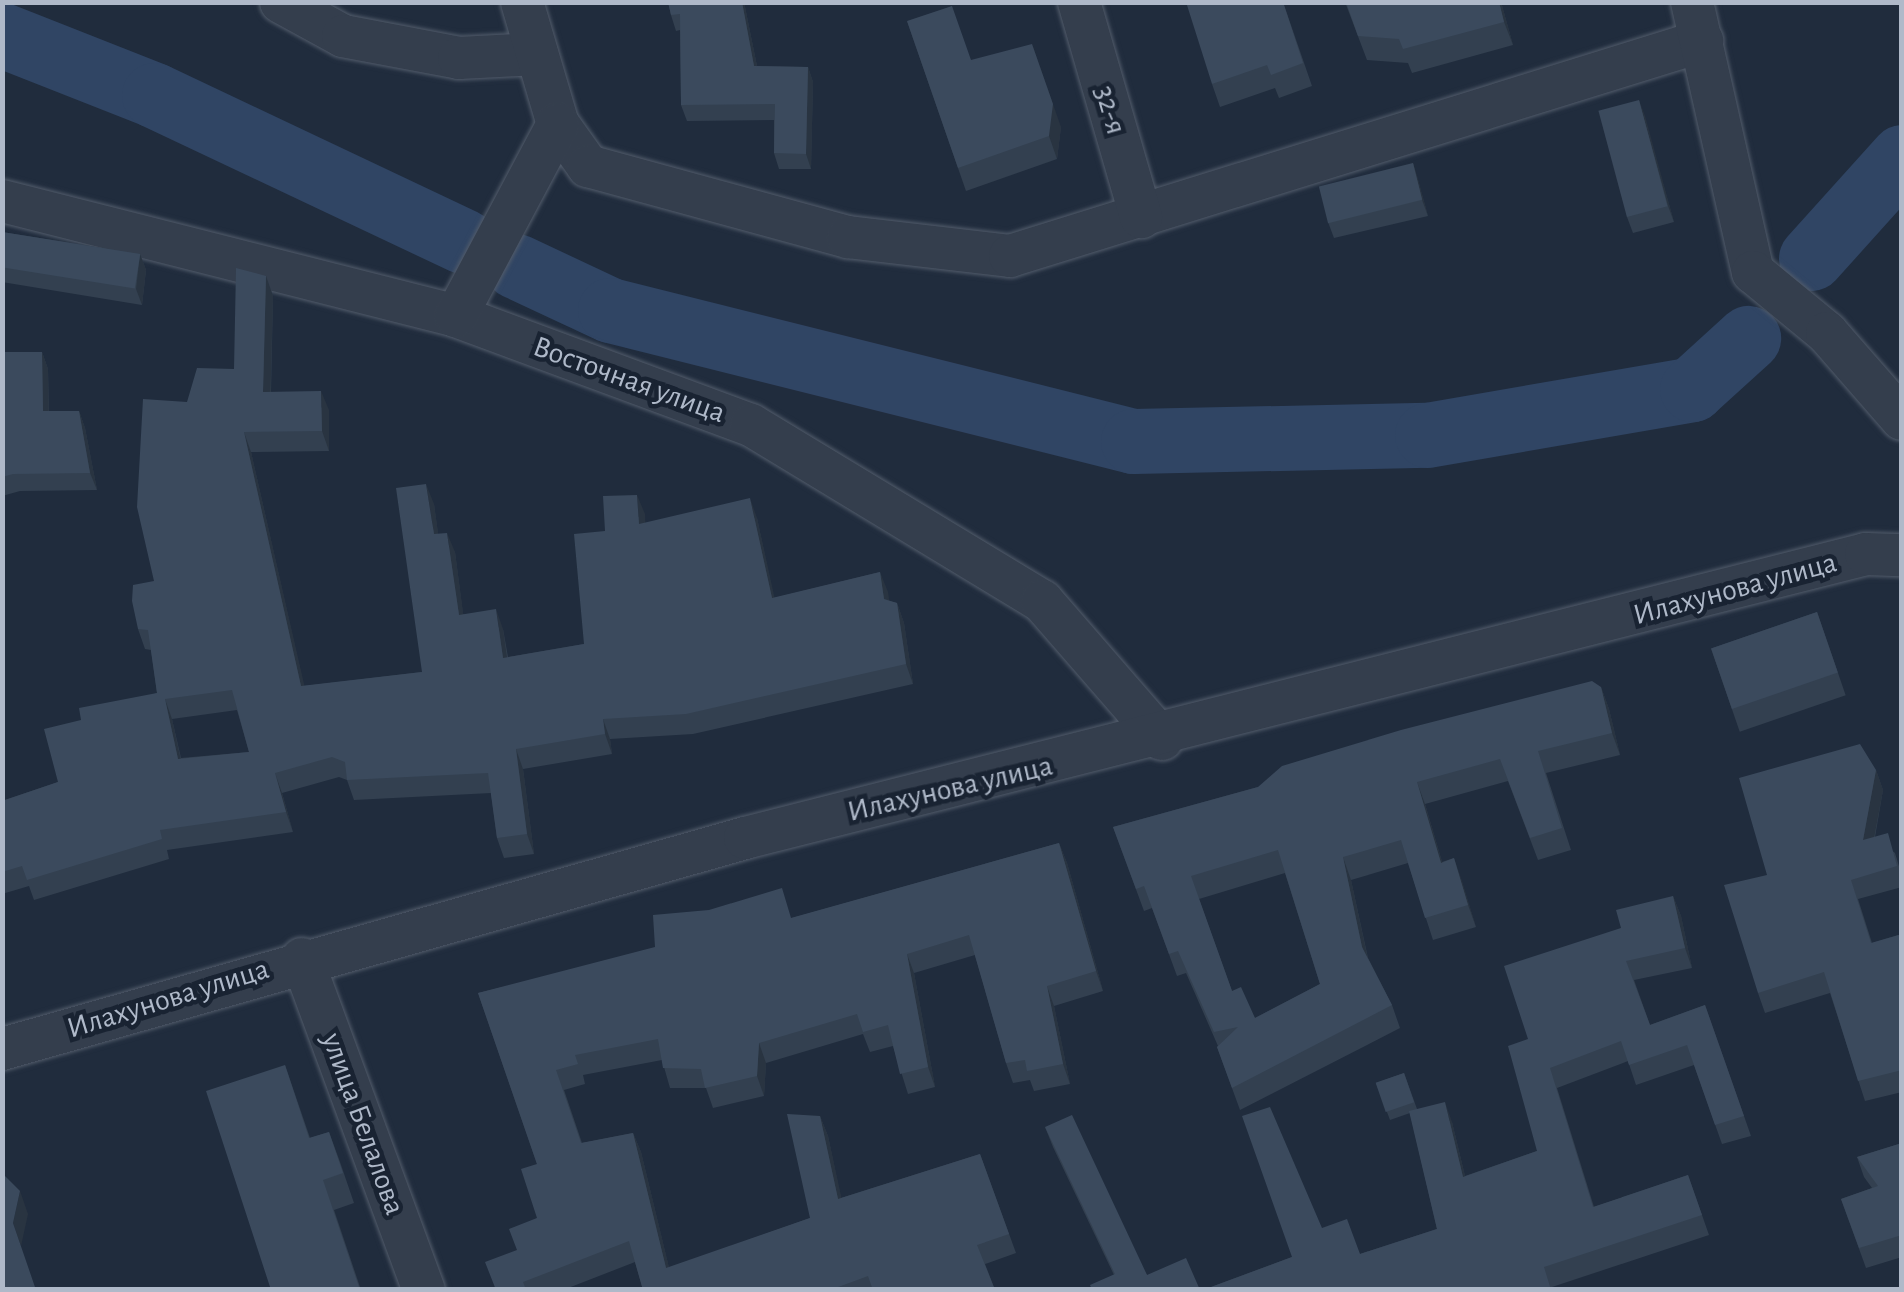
<!DOCTYPE html>
<html>
<head>
<meta charset="utf-8">
<style>
  body { margin:0 }
  #map { position:relative; width:1904px; height:1292px; overflow:hidden; background:#202c3d; font-family:"Alegreya Sans",sans-serif }
  div>[style] { position:absolute }
  [style*='--x'] { left:calc(var(--x)*1px); top:calc(var(--y)*1px); width:calc(var(--w)*1px); rotate:calc(var(--a)*1deg) }
  .river>* { height:65px; margin:-32.5px; padding:0 32.5px; transform-origin:32.5px; border-radius:32.5px; background:#304564 }
  .roads { filter:drop-shadow(0 0 2px #525c6b) drop-shadow(0 0 2px #525c6b) }
  .street>* { height:42px; margin:-21px; padding:0 21px; transform-origin:21px; border-radius:21px; background:#343e4d }
  .wall>* { inset:0; background:#334050; transform-origin:0 0 }
  .shaded-wall>* { inset:0; background:#293441 }
  .building>* { inset:0; background:#3b4a5d; transform-origin:0 0 }
  span { translate:-50% -50%; white-space:nowrap; text-align:center; line-height:1.15; -webkit-text-stroke:9px #192332; paint-order:stroke }
  .street-label { font-size:30px; color:#afb9c9 }
  .frame { position:absolute; inset:0; border:5px solid #afb9c9; pointer-events:none }
</style>
</head>
<body>
<div id="map">
  <div class="river">
    <div style="--x:2;--y:35;--w:163;--a:21.5"></div>
    <div style="--x:154;--y:95;--w:342;--a:25.3"></div>
    <div style="--x:1811;--y:258;--w:136;--a:-48"></div>
    <div style="--x:516;--y:266;--w:104;--a:25.1"></div>
    <div style="--x:610;--y:310;--w:539;--a:14.06"></div>
    <div style="--x:1133;--y:441;--w:294;--a:-1.2"></div>
    <div style="--x:1427;--y:435;--w:269;--a:-9.8"></div>
    <div style="--x:1692;--y:389;--w:76;--a:-42.3"></div>
  </div>
  <div class="roads">
    <div class="street">
      <div style="--x:281;--y:2;--w:71;--a:28.7"></div>
      <div style="--x:343;--y:36;--w:118;--a:10.7"></div>
      <div style="--x:459;--y:58;--w:78;--a:-2.9"></div>
      <div style="--x:522;--y:2;--w:127;--a:73.6"></div>
      <div style="--x:558;--y:124;--w:52;--a:54.5"></div>
      <div style="--x:588;--y:166;--w:270;--a:15.3"></div>
      <div style="--x:848;--y:237;--w:163;--a:6.7"></div>
      <div style="--x:1010;--y:256;--w:725;--a:-17.26"></div>
      <div style="--x:1079;--y:2;--w:224;--a:73.9"></div>
      <div style="--x:1692;--y:2;--w:277;--a:77.3"></div>
      <div style="--x:1753;--y:272;--w:96;--a:39.5"></div>
      <div style="--x:1827;--y:333;--w:114;--a:48.9"></div>
      <div style="--x:2;--y:201;--w:468;--a:14.2"></div>
      <div style="--x:456;--y:316;--w:314;--a:20.3"></div>
      <div style="--x:751;--y:425;--w:340;--a:31.2"></div>
      <div style="--x:1042;--y:601;--w:183;--a:49"></div>
      <div style="--x:456;--y:316;--w:217;--a:-62"></div>
      <div style="--x:302;--y:959;--w:353;--a:69.8"></div>
      <div style="--x:2;--y:1049;--w:772;--a:-15.85"></div>
      <div style="--x:745;--y:838;--w:1156;--a:-14.22"></div>
      <div style="--x:1866;--y:554;--w:36;--a:2"></div>
    </div>
  </div>
  <div class="wall">
    <div style="clip-path:polygon(668px 2px,744px 2px,757px 66px,808px 67px,813px 82px,811px 169px,779px 169px,774px 153px,774px 120px,687px 121px,681px 105px,680px 30px,676px 31px,671px 15px)"></div>
    <div style="clip-path:polygon(1283px 2px,1312px 86px,1279px 98px,1275px 88px,1220px 107px,1212px 84px)"></div>
    <div style="clip-path:polygon(1345px 2px,1501px 2px,1513px 45px,1412px 73px,1408px 63px,1367px 60px)"></div>
    <div style="clip-path:polygon(907px 21px,971px 60px,1061px 127px,1057px 159px,966px 191px)"></div>
    <div style="clip-path:polygon(1639px 100px,1674px 222px,1633px 233px,1627px 217px)"></div>
    <div style="clip-path:polygon(1413px 163px,1428px 216px,1334px 238px,1328px 222px)"></div>
    <div style="clip-path:polygon(2px 232px,140px 254px,146px 270px,142px 305px,2px 282px)"></div>
    <div style="clip-path:polygon(evenodd,266px 276px,273px 296px,271px 392px,329px 410px,329px 451px,251px 452px,304px 686px,422px 672px,434px 504px,438px 534px,455px 552px,463px 614px,503px 629px,508px 657px,584px 644px,605px 531px,645px 514px,645px 523px,757px 518px,774px 598px,880px 572px,889px 601px,897px 603px,904px 623px,913px 684px,693px 734px,610px 739px,612px 754px,523px 769px,534px 854px,504px 858px,497px 838px,491px 793px,354px 800px,347px 780px,339px 777px,282px 793px,293px 832px,167px 850px,169px 859px,34px 900px,29px 886px,2px 894px,2px 801px,58px 782px,81px 720px,157px 693px,151px 650px,145px 649px,138px 629px,154px 581px,187px 402px,234px 369px,266px 276px,237px 710px,249px 752px,181px 758px,172px 719px,237px 710px)"></div>
    <div style="clip-path:polygon(2px 352px,42px 352px,48px 369px,49px 411px,79px 411px,85px 428px,97px 490px,20px 491px,2px 496px)"></div>
    <div style="left:1817px;top:612px;width:88px;height:112px;rotate:71deg"></div>
    <div style="clip-path:polygon(evenodd,1601px 687px,1609px 709px,1620px 755px,1546px 773px,1571px 850px,1538px 860px,1508px 781px,1425px 804px,1442px 862px,1454px 858px,1476px 927px,1433px 940px,1408px 863px,1351px 880px,1368px 958px,1392px 1005px,1400px 1028px,1240px 1110px,1217px 1047px,1218px 1046px,1186px 973px,1177px 976px,1152px 908px,1144px 911px,1113px 827px,1258px 787px,1601px 687px,1285px 873px,1320px 984px,1255px 1018px,1232px 991px,1199px 899px,1285px 873px)"></div>
    <div style="clip-path:polygon(1876px 770px,1883px 790px,1875px 837px,1895px 853px,1902px 876px,1902px 887px,1858px 899px,1872px 943px,1902px 934px,1902px 1092px,1865px 1101px,1830px 993px,1765px 1013px,1758px 993px,1767px 875px)"></div>
    <div style="clip-path:polygon(1059px 843px,1067px 863px,1103px 991px,1054px 1006px,1070px 1084px,1034px 1091px,1030px 1080px,1013px 1083px,1006px 1063px,975px 955px,914px 973px,935px 1087px,908px 1094px,893px 1046px,870px 1052px,863px 1034px,766px 1063px,764px 1096px,713px 1108px,706px 1088px,670px 1088px,662px 1060px,583px 1075px,585px 1084px,564px 1090px,582px 1143px,633px 1133px,641px 1152px,669px 1268px,810px 1218px,820px 1116px,828px 1136px,841px 1198px,980px 1154px,1016px 1253px,985px 1264px,995px 1290px,643px 1290px,635px 1262px,563px 1290px,496px 1290px,537px 1218px,537px 1164px,478px 993px,792px 918px)"></div>
    <div style="clip-path:polygon(1673px 896px,1681px 916px,1692px 968px,1634px 980px,1650px 1025px,1705px 1005px,1751px 1136px,1722px 1144px,1694px 1065px,1636px 1085px,1628px 1061px,1557px 1088px,1594px 1207px,1688px 1175px,1709px 1235px,1552px 1287px,1552px 1290px,1203px 1290px,1292px 1257px,1322px 1228px,1360px 1254px,1437px 1229px,1410px 1113px,1390px 1120px,1376px 1083px,1404px 1073px,1417px 1109px,1452px 1122px,1465px 1176px,1537px 1151px,1528px 1039px,1621px 928px)"></div>
    <div style="clip-path:polygon(285px 1065px,310px 1138px,329px 1132px,340px 1162px,354px 1203px,334px 1210px,361px 1290px,271px 1290px)"></div>
    <div style="clip-path:polygon(1045px 1127px,1147px 1275px,1114px 1275px,1053px 1147px)"></div>
    <div style="clip-path:polygon(1902px 1143px,1902px 1257px,1866px 1268px,1841px 1199px,1872px 1188px,1864px 1177px,1857px 1157px)"></div>
  </div>
  <div class="shaded-wall">
    <div style="clip-path:polygon(742px 2px,744px 2px,760px 81px,754px 66px)"></div>
    <div style="clip-path:polygon(1499px 2px,1501px 2px,1513px 45px,1504px 22px)"></div>
    <div style="clip-path:polygon(1032px 44px,1061px 127px,1057px 159px,1049px 136px)"></div>
    <div style="clip-path:polygon(808px 67px,813px 82px,811px 169px,806px 154px)"></div>
    <div style="clip-path:polygon(1639px 100px,1645px 116px,1674px 222px,1668px 206px)"></div>
    <div style="clip-path:polygon(1413px 163px,1418px 179px,1428px 216px,1422px 200px)"></div>
    <div style="clip-path:polygon(140px 254px,146px 270px,142px 305px,136px 289px)"></div>
    <div style="clip-path:polygon(266px 276px,273px 296px,270px 412px,263px 392px)"></div>
    <div style="clip-path:polygon(42px 352px,48px 369px,49px 429px,43px 411px)"></div>
    <div style="clip-path:polygon(321px 391px,329px 410px,329px 451px,322px 431px)"></div>
    <div style="clip-path:polygon(79px 411px,85px 428px,97px 490px,90px 473px)"></div>
    <div style="clip-path:polygon(244px 432px,251px 452px,309px 706px,301px 686px)"></div>
    <div style="clip-path:polygon(426px 484px,434px 504px,441px 554px,434px 534px)"></div>
    <div style="clip-path:polygon(637px 495px,645px 514px,646px 544px,639px 524px)"></div>
    <div style="clip-path:polygon(750px 498px,757px 518px,779px 618px,772px 598px)"></div>
    <div style="clip-path:polygon(447px 533px,455px 552px,466px 635px,459px 615px)"></div>
    <div style="clip-path:polygon(880px 572px,888px 592px,892px 619px,884px 599px)"></div>
    <div style="clip-path:polygon(897px 603px,904px 623px,913px 684px,906px 664px)"></div>
    <div style="clip-path:polygon(496px 609px,503px 629px,510px 678px,503px 658px)"></div>
    <div style="clip-path:polygon(1601px 687px,1609px 709px,1620px 755px,1612px 733px)"></div>
    <div style="clip-path:polygon(165px 699px,172px 719px,185px 779px,178px 759px)"></div>
    <div style="clip-path:polygon(603px 719px,610px 739px,612px 754px,605px 734px)"></div>
    <div style="clip-path:polygon(516px 749px,523px 769px,534px 854px,527px 834px)"></div>
    <div style="clip-path:polygon(1876px 770px,1883px 790px,1870px 860px,1863px 840px)"></div>
    <div style="clip-path:polygon(275px 773px,282px 793px,293px 832px,286px 812px)"></div>
    <div style="clip-path:polygon(1417px 782px,1425px 804px,1449px 885px,1441px 863px)"></div>
    <div style="clip-path:polygon(1059px 843px,1067px 863px,1103px 991px,1096px 971px)"></div>
    <div style="clip-path:polygon(1343px 857px,1351px 880px,1370px 969px,1362px 947px)"></div>
    <div style="clip-path:polygon(1454px 858px,1462px 881px,1476px 927px,1468px 905px)"></div>
    <div style="clip-path:polygon(1673px 896px,1681px 916px,1692px 968px,1685px 948px)"></div>
    <div style="clip-path:polygon(907px 954px,914px 973px,935px 1087px,928px 1067px)"></div>
    <div style="clip-path:polygon(1047px 986px,1054px 1006px,1070px 1084px,1063px 1064px)"></div>
    <div style="clip-path:polygon(759px 1043px,766px 1063px,764px 1096px,757px 1076px)"></div>
    <div style="clip-path:polygon(1445px 1102px,1452px 1122px,1470px 1197px,1463px 1177px)"></div>
    <div style="clip-path:polygon(820px 1116px,828px 1136px,846px 1219px,838px 1199px)"></div>
    <div style="clip-path:polygon(633px 1133px,641px 1152px,674px 1288px,666px 1268px)"></div>
    <div style="clip-path:polygon(20px 1191px,28px 1214px,21px 1246px,13px 1223px)"></div>
  </div>
  <div class="building">
    <div style="clip-path:polygon(668px 2px,742px 2px,754px 66px,808px 67px,806px 154px,774px 153px,775px 104px,681px 105px,680px 14px,671px 15px)"></div>
    <div style="clip-path:polygon(1186px 2px,1283px 2px,1303px 63px,1271px 75px,1267px 65px,1212px 84px)"></div>
    <div style="clip-path:polygon(1346px 2px,1499px 2px,1504px 22px,1403px 49px,1399px 39px,1358px 36px)"></div>
    <div style="clip-path:polygon(952px 6px,971px 60px,1032px 44px,1053px 104px,1049px 136px,958px 168px,907px 21px)"></div>
    <div style="left:1639px;top:100px;width:110px;height:42px;rotate:75deg"></div>
    <div style="left:1413px;top:163px;width:38px;height:97px;rotate:76deg"></div>
    <div style="left:2px;top:232px;width:140px;height:35px;rotate:9deg"></div>
    <div style="clip-path:polygon(evenodd,236px 268px,266px 276px,263px 392px,321px 391px,322px 431px,244px 432px,301px 686px,422px 672px,396px 488px,426px 484px,434px 534px,447px 533px,459px 615px,496px 609px,503px 658px,584px 644px,574px 534px,605px 531px,603px 496px,637px 495px,639px 524px,750px 498px,772px 598px,880px 572px,884px 599px,897px 603px,906px 664px,686px 714px,603px 719px,605px 734px,516px 749px,527px 834px,497px 838px,488px 773px,347px 780px,345px 762px,332px 757px,275px 773px,286px 812px,160px 830px,162px 839px,27px 880px,22px 866px,2px 872px,2px 801px,58px 782px,44px 729px,81px 720px,79px 708px,157px 693px,148px 630px,138px 629px,132px 601px,133px 585px,154px 581px,137px 507px,143px 399px,187px 402px,197px 368px,234px 369px,236px 268px,232px 690px,249px 752px,178px 759px,165px 699px,232px 690px)"></div>
    <div style="clip-path:polygon(2px 352px,42px 352px,43px 411px,79px 411px,90px 473px,13px 474px,2px 477px)"></div>
    <div style="left:1817px;top:612px;width:64px;height:112px;rotate:71deg"></div>
    <div style="clip-path:polygon(evenodd,1592px 681px,1601px 687px,1612px 733px,1538px 751px,1562px 828px,1530px 838px,1500px 759px,1417px 782px,1441px 863px,1454px 858px,1468px 905px,1425px 918px,1401px 840px,1343px 857px,1362px 947px,1392px 1005px,1232px 1088px,1217px 1047px,1238px 1027px,1214px 1032px,1178px 951px,1169px 954px,1144px 886px,1136px 889px,1113px 827px,1258px 787px,1282px 766px,1401px 730px,1592px 681px,1278px 850px,1320px 984px,1255px 1018px,1241px 987px,1232px 991px,1191px 876px,1278px 850px)"></div>
    <div style="clip-path:polygon(1860px 744px,1876px 770px,1863px 840px,1888px 833px,1897px 866px,1851px 880px,1871px 943px,1902px 934px,1902px 1070px,1858px 1081px,1824px 972px,1758px 993px,1724px 885px,1767px 875px,1739px 778px)"></div>
    <div style="clip-path:polygon(1059px 843px,1096px 971px,1047px 986px,1063px 1064px,1027px 1071px,1025px 1060px,1006px 1063px,969px 935px,907px 954px,928px 1067px,900px 1074px,888px 1025px,863px 1032px,857px 1014px,759px 1043px,757px 1076px,705px 1088px,701px 1069px,663px 1068px,658px 1039px,575px 1055px,578px 1064px,556px 1070px,581px 1143px,633px 1133px,666px 1268px,810px 1218px,787px 1114px,820px 1116px,838px 1199px,980px 1154px,1009px 1234px,977px 1245px,995px 1290px,873px 1290px,868px 1276px,830px 1290px,643px 1290px,629px 1241px,523px 1282px,526px 1290px,496px 1290px,485px 1262px,517px 1250px,509px 1229px,537px 1218px,521px 1169px,537px 1164px,478px 993px,655px 947px,653px 915px,709px 910px,782px 888px,791px 918px)"></div>
    <div style="clip-path:polygon(1673px 896px,1685px 948px,1626px 961px,1650px 1025px,1705px 1005px,1744px 1116px,1715px 1125px,1687px 1045px,1629px 1065px,1621px 1041px,1550px 1068px,1593px 1207px,1688px 1175px,1702px 1215px,1544px 1267px,1551px 1290px,1203px 1290px,1292px 1257px,1242px 1116px,1270px 1107px,1322px 1228px,1347px 1219px,1360px 1254px,1437px 1229px,1409px 1111px,1445px 1102px,1463px 1177px,1537px 1151px,1508px 1046px,1528px 1039px,1504px 966px,1621px 928px,1616px 910px)"></div>
    <div style="clip-path:polygon(285px 1065px,309px 1138px,329px 1132px,343px 1173px,323px 1180px,360px 1290px,271px 1290px,206px 1091px)"></div>
    <div style="left:1404px;top:1073px;width:31px;height:30px;rotate:71deg"></div>
    <div style="clip-path:polygon(1072px 1115px,1147px 1275px,1186px 1258px,1200px 1290px,1092px 1290px,1090px 1285px,1115px 1274px,1045px 1127px)"></div>
    <div style="clip-path:polygon(1902px 1143px,1902px 1235px,1859px 1248px,1841px 1199px,1878px 1186px,1857px 1157px)"></div>
    <div style="clip-path:polygon(2px 1173px,20px 1191px,13px 1223px,36px 1290px,2px 1290px)"></div>
  </div>
  <div class="street-label">
    <span style="left:1110px;top:110px;rotate:74deg">32-я</span>
    <span style="left:629px;top:380px;rotate:20deg">Восточная улица</span>
    <span style="left:1735px;top:589px;rotate:-15deg">Илахунова улица</span>
    <span style="left:950px;top:789px;rotate:-13deg">Илахунова улица</span>
    <span style="left:168px;top:999px;rotate:-17deg">Илахунова улица</span>
    <span style="left:363px;top:1124px;rotate:70deg">улица Белалова</span>
  </div>
  <div class="frame"></div>
</div>
</body>
</html>
